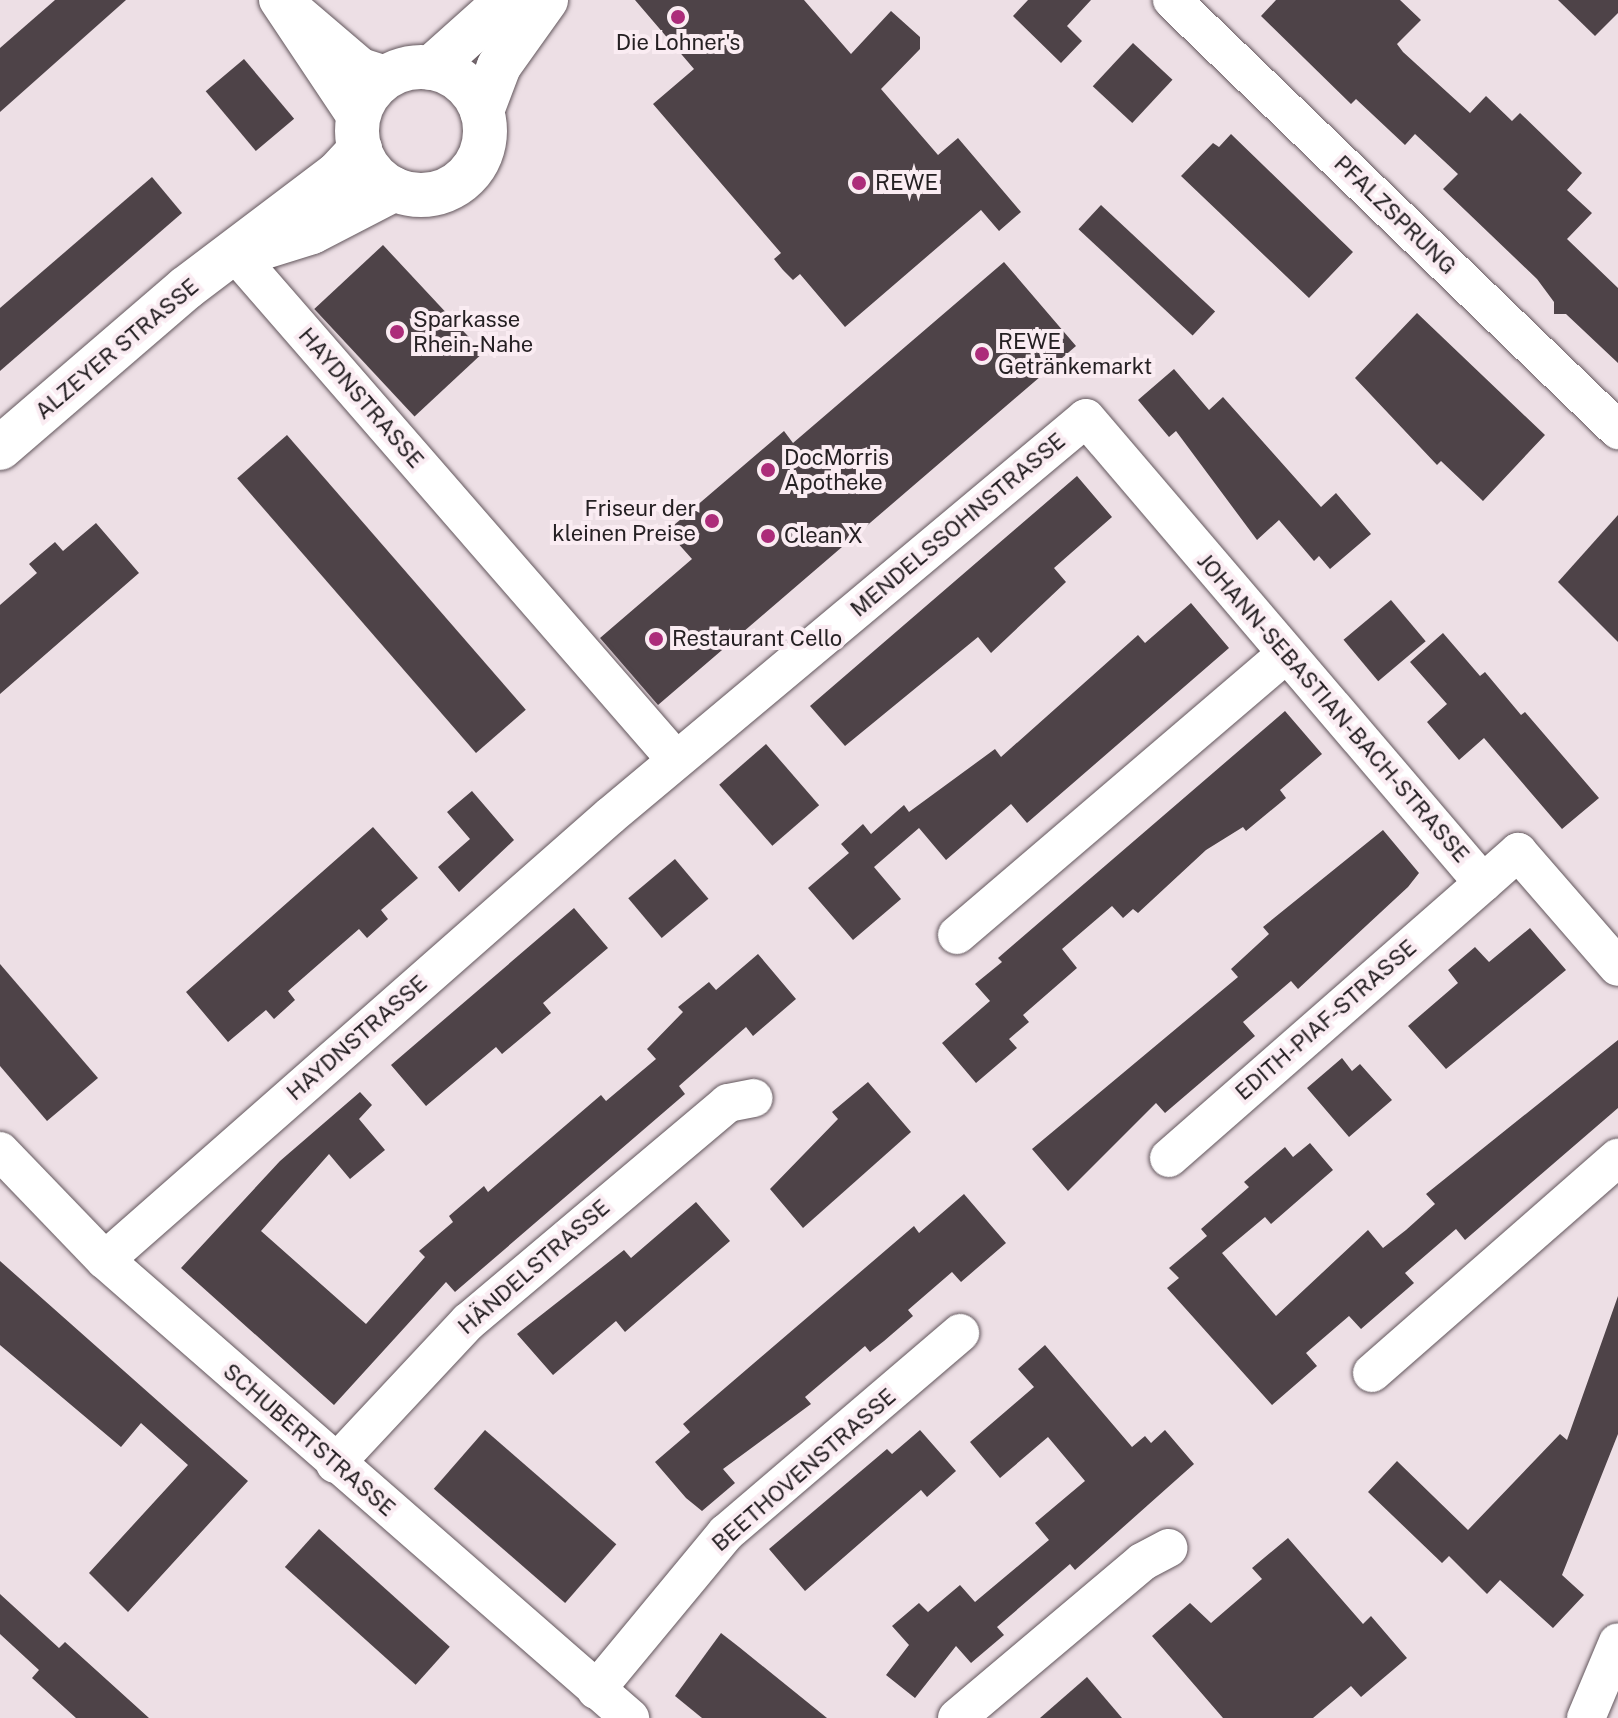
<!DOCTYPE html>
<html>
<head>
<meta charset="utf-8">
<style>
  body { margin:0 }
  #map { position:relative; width:1618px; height:1718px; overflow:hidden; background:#eddfe5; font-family:"Public Sans",sans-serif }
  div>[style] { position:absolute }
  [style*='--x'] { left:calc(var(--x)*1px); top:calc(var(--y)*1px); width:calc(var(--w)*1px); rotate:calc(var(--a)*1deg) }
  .building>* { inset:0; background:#4e4348; transform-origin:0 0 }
  .roads { filter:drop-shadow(0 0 2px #62565c) drop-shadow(0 0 2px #62565c) }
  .minor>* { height:38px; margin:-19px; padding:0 19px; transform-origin:19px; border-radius:19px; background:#fff }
  .secondary>* { height:44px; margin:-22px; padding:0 22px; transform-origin:22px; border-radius:22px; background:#fff }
  .secondary>.ring { margin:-22px; padding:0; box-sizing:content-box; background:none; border:44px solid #fff; border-radius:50% }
  .dots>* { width:22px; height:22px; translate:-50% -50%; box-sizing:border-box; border:4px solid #faecf2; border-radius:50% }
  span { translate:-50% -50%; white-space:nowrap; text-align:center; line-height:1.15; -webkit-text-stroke:8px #faecf2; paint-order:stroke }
  .poi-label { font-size:22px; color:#252023 }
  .left { translate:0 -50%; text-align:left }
  .right { translate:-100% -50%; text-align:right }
  .street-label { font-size:22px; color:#252023 }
</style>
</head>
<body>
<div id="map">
  <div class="building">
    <div style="clip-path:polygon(55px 0,126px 0,0 112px,0 48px)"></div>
    <div style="clip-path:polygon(635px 0,804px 0,851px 54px,891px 11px,920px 37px,920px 49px,881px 89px,938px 155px,958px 138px,1021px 212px,999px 231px,981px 210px,845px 327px,800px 274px,793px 280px,783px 270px,774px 259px,781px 253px,653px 104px,694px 69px)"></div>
    <div style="clip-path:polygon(1028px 0,1091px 0,1067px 26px,1082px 41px,1061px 63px,1013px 16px)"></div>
    <div style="clip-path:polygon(1276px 0,1400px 0,1421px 20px,1397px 44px,1403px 52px,1470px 113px,1486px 96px,1512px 121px,1520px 113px,1582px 173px,1567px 190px,1592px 213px,1567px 239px,1618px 288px,1618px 363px,1566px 314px,1554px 314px,1554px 302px,1537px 279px,1443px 189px,1458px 174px,1415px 134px,1405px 145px,1356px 99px,1351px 104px,1261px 16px)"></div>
    <div style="clip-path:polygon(1558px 0,1618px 0,1618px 13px,1595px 36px)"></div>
    <div style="left:1133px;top:43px;width:54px;height:59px;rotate:43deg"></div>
    <div style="left:244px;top:59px;width:78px;height:50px;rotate:50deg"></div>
    <div style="clip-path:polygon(1231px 134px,1353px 252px,1309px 298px,1181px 176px,1213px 143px,1219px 147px)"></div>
    <div style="clip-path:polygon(152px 177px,182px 213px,0 371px,0 308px)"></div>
    <div style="left:1101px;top:205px;width:156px;height:33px;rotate:43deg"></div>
    <div style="left:383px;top:245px;width:147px;height:94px;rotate:47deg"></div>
    <div style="clip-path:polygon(1004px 262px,1076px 346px,658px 705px,600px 638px,692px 559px,667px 531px,784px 431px,793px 443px)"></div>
    <div style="clip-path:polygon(1417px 313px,1545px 435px,1483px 501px,1441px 461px,1437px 465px,1355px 378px)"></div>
    <div style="clip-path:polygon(1174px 369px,1209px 410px,1223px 397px,1321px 507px,1336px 493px,1371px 534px,1330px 569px,1319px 556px,1314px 561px,1279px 520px,1257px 540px,1176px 431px,1169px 437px,1138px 400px)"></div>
    <div style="left:287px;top:435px;width:364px;height:66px;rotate:49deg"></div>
    <div style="clip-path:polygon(1077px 476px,1112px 517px,1054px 568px,1066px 582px,991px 653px,978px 637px,845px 746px,810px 706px)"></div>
    <div style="clip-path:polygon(1618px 515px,1618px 642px,1558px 582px)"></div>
    <div style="clip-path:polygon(96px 523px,139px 573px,0 694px,0 605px,37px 573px,29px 564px,55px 542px,63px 551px)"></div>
    <div style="left:1391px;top:600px;width:54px;height:62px;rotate:50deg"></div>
    <div style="clip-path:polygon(1191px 603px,1229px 648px,1027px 823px,1011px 804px,946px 860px,919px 828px,874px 867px,901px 899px,853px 940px,808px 888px,849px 853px,841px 844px,863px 824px,871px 834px,904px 805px,909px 812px,995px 749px,1001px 757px,1138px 635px,1145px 643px)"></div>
    <div style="clip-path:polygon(1443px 633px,1480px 676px,1485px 672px,1521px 715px,1525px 712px,1599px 798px,1562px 829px,1484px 738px,1459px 760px,1427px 722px,1447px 704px,1410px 662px)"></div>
    <div style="clip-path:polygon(1285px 711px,1322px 754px,1280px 790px,1286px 798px,1246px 831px,1243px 827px,1206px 850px,1138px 913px,1133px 909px,1123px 918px,1112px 906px,1062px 949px,1077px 968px,1023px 1015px,1029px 1022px,1009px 1039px,1017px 1048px,976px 1083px,942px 1043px,990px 1001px,975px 984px,1002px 962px,998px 958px)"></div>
    <div style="left:766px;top:744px;width:81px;height:62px;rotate:49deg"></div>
    <div style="clip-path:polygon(472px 791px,514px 840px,459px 892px,438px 867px,470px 839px,447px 812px)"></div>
    <div style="clip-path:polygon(373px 827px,418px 878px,381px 910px,388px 919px,367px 938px,359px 929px,288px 991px,295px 1000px,274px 1019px,266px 1010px,228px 1042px,186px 992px)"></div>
    <div style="clip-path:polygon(1383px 830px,1419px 873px,1408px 887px,1298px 989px,1291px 981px,1243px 1022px,1255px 1036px,1165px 1113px,1156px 1103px,1068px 1191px,1032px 1149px,1238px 977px,1231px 969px,1269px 934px,1263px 927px)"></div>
    <div style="left:675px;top:859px;width:52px;height:61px;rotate:50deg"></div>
    <div style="clip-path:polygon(574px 908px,608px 948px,543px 1003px,551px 1013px,502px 1054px,496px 1047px,426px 1106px,391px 1065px)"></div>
    <div style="clip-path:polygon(1530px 928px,1566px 970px,1446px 1069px,1408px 1026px,1458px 983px,1448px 970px,1475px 947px,1489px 962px)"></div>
    <div style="clip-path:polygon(758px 954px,796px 999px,753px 1036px,746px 1027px,679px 1086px,685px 1094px,455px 1292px,446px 1282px,334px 1405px,181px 1268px,280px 1161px,360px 1092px,372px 1105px,359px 1119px,385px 1150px,350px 1179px,329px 1154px,261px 1231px,366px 1324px,425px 1257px,419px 1251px,453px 1222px,449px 1216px,484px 1186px,488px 1192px,601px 1095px,606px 1101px,656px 1059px,647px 1049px,683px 1012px,678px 1007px,709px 982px,716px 990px)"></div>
    <div style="clip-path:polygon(0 964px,98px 1078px,47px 1121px,0 1066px)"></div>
    <div style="clip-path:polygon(1618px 1040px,1618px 1108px,1465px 1240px,1456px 1229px,1405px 1273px,1414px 1283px,1361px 1329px,1349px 1316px,1306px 1353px,1317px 1366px,1272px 1405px,1167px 1288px,1179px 1278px,1169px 1268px,1207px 1236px,1201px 1229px,1249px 1187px,1244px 1182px,1285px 1147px,1293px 1157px,1310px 1143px,1333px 1170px,1271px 1224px,1265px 1217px,1222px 1253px,1276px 1316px,1368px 1230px,1383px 1248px,1406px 1230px,1435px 1204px,1426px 1194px)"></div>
    <div style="clip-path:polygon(1342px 1058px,1352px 1071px,1360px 1064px,1392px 1100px,1349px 1137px,1307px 1088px)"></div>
    <div style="clip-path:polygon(868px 1082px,911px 1132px,803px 1228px,770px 1189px,838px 1119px,832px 1112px)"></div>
    <div style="clip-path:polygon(964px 1194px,1006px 1243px,961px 1282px,952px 1272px,908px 1310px,913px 1316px,884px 1341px,870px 1352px,865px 1346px,805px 1397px,811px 1404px,723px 1469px,735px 1483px,702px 1511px,686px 1498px,655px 1462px,690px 1432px,683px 1424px,914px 1226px,919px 1233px)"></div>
    <div style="clip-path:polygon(696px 1202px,730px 1241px,625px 1332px,616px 1321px,553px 1375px,517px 1334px,624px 1250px,631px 1258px)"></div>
    <div style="clip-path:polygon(0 1261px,248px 1481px,128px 1612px,89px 1573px,188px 1465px,141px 1423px,121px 1447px,0 1345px)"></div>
    <div style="clip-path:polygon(1618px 1296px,1618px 1434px,1562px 1575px,1584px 1595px,1553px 1628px,1500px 1580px,1487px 1594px,1449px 1556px,1442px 1563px,1368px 1492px,1397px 1461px,1468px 1530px,1560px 1434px,1567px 1440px)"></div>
    <div style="clip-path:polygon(1045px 1345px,1132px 1447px,1145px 1436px,1151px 1443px,1165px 1430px,1194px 1464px,1075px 1570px,1070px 1564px,997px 1627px,1004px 1635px,971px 1663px,956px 1646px,915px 1698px,886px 1675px,909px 1645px,892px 1626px,919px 1603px,928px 1612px,960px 1585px,975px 1602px,1049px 1540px,1035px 1523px,1085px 1481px,1048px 1437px,1000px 1478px,970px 1442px,1034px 1387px,1018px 1369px)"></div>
    <div style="left:485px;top:1430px;width:174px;height:78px;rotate:41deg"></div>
    <div style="clip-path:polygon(920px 1430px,956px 1471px,927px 1497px,921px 1490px,805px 1591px,769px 1549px,887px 1449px,892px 1454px)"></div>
    <div style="left:319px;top:1529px;width:176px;height:51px;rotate:42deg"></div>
    <div style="clip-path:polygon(1288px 1538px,1363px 1624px,1371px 1616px,1407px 1658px,1361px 1697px,1351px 1686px,1313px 1718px,1223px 1718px,1152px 1636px,1190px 1603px,1211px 1623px,1262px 1579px,1252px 1568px)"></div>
    <div style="clip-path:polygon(0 1594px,59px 1648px,65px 1642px,149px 1718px,76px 1718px,32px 1678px,39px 1670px,0 1634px)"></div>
    <div style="clip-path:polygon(721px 1633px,739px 1647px,827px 1718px,702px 1718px,675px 1696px)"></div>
    <div style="clip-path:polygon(1087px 1677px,1122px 1718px,1040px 1718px)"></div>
  </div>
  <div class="roads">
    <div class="minor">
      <div style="--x:278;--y:0;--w:144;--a:56.3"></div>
      <div style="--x:1172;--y:0;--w:620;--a:43.95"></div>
      <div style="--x:293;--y:9;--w:89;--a:40.5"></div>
      <div style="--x:361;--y:67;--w:28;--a:18"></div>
      <div style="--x:235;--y:253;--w:672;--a:48.98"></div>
      <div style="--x:957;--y:935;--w:431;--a:-40.5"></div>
      <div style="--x:0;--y:1151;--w:151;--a:46.1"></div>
      <div style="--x:105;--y:1260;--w:697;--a:41.1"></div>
      <div style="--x:1169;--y:1158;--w:417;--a:-41.2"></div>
      <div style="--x:105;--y:1260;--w:672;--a:-41.32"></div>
      <div style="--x:610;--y:816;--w:620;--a:-39.9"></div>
      <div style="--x:1086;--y:418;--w:611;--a:49.51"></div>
      <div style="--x:1483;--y:883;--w:47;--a:-41.5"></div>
      <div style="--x:1518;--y:852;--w:152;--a:49"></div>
      <div style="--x:1372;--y:1373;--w:327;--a:-41.2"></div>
      <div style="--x:335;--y:1464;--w:195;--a:-46.9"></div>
      <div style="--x:468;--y:1322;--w:340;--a:-40.1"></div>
      <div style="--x:728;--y:1103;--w:26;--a:-11"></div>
      <div style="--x:596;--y:1690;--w:204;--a:-50.4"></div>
      <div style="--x:726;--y:1533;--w:308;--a:-40.5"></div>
      <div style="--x:957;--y:1718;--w:242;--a:-40.1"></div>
      <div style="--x:1142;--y:1562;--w:30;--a:-28"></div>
      <div style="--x:1586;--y:1718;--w:82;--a:-67.2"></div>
    </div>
    <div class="secondary">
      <div class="ring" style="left:357px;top:67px;width:84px;height:84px"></div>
      <div style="--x:431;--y:68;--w:102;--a:-41.8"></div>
      <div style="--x:482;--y:111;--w:48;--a:-69.3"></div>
      <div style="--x:499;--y:66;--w:81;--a:-54.5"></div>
      <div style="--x:261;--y:248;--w:53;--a:-17.4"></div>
      <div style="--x:312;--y:232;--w:93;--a:-27.4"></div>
      <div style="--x:0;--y:448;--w:245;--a:-40.7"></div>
      <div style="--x:186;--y:288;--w:189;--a:-37.1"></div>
      <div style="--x:337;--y:174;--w:34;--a:-47"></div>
    </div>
  </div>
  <div class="dots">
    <div style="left:678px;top:17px;background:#ac2c7a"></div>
    <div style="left:859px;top:183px;background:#ac2c7a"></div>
    <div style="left:397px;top:332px;background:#ac2c7a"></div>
    <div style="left:982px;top:354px;background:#ac2c7a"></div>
    <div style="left:768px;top:470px;background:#ac2c7a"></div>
    <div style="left:712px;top:521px;background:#ac2c7a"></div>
    <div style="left:768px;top:536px;background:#ac2c7a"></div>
    <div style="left:656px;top:639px;background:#ac2c7a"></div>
  </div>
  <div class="poi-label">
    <span style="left:678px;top:43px">Die Lohner's</span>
    <span class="left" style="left:875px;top:183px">REWE</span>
    <span class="left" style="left:413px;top:332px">Sparkasse<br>Rhein-Nahe</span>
    <span class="left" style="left:998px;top:354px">REWE<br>Getränkemarkt</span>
    <span class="left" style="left:784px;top:470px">DocMorris<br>Apotheke</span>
    <span class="right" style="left:696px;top:521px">Friseur der<br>kleinen Preise</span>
    <span class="left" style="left:784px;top:536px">Clean X</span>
    <span class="left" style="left:672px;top:639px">Restaurant Cello</span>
  </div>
  <div class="street-label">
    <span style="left:1395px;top:215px;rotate:44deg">PFALZSPRUNG</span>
    <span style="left:117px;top:349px;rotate:-40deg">ALZEYER STRASSE</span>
    <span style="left:361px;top:398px;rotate:49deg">HAYDNSTRASSE</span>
    <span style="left:958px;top:525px;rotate:-40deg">MENDELSSOHNSTRASSE</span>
    <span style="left:1333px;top:708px;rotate:49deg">JOHANN-SEBASTIAN-BACH-STRASSE</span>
    <span style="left:1326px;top:1020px;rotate:-41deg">EDITH-PIAF-STRASSE</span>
    <span style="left:357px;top:1038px;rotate:-41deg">HAYDNSTRASSE</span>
    <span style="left:534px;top:1267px;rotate:-41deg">HÄNDELSTRASSE</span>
    <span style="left:309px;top:1440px;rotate:41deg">SCHUBERTSTRASSE</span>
    <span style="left:804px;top:1470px;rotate:-41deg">BEETHOVENSTRASSE</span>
  </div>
</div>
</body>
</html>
